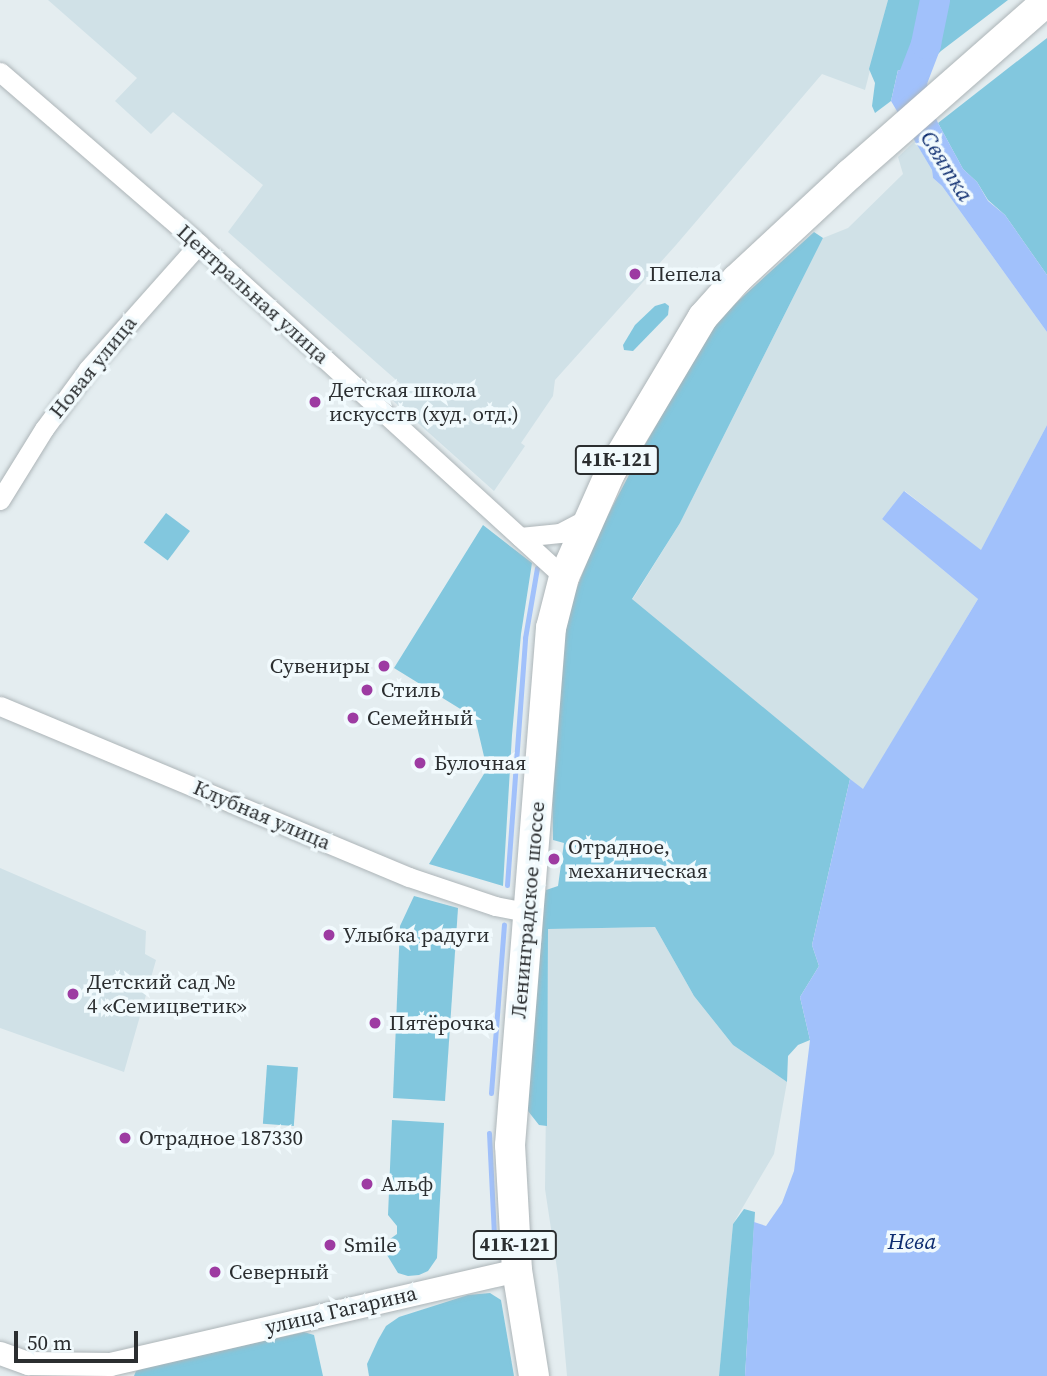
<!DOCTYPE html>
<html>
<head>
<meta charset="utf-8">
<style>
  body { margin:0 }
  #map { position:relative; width:1047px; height:1376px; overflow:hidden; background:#e4edf0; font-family:"Source Serif 4",serif }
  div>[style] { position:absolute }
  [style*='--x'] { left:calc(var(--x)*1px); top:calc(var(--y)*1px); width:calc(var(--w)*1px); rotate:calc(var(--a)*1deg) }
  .built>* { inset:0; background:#d0e1e7 }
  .green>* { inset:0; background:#82c7de; transform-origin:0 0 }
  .water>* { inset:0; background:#a1c1fb }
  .stream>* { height:5px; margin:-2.5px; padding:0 2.5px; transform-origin:2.5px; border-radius:2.5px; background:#a1c1fb }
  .river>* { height:30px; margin:-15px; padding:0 15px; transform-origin:15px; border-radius:15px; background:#a1c1fb }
  .roads { filter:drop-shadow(0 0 2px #adb5b8) drop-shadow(0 0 2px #adb5b8) }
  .minor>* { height:19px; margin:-9.5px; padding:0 9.5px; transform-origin:9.5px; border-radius:9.5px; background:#fff }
  .tertiary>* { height:23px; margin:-11.5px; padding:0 11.5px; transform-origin:11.5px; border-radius:11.5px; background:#fff }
  .primary>* { height:30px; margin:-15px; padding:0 15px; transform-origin:15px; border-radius:15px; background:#fff }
  .dots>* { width:19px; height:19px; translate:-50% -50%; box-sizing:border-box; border:4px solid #f1fafd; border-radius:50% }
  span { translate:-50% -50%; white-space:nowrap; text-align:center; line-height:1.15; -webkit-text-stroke:7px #f1fafd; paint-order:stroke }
  .shield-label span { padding:2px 5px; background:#f1fafd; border:2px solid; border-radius:5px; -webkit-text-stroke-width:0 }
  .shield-label { font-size:19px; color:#2b2e30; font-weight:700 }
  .poi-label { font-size:21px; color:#2b2e30 }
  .left { translate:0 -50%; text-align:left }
  .right { translate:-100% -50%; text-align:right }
  .street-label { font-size:21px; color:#2b2e30 }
  .water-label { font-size:23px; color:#0f2e70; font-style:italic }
  .scale { position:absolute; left:14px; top:1331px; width:124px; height:32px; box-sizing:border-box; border:4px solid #2b2e30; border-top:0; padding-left:9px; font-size:21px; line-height:24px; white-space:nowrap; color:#2b2e30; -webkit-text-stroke:5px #f1fafd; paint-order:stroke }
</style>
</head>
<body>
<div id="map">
  <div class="built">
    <div style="clip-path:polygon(48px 0,888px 0,865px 90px,822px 74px,676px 245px,555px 380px,553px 396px,521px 443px,525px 446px,494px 491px,391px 399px,403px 386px,228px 232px,263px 185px,173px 112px,151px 134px,115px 101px,137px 78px)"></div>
    <div style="clip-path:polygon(915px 141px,932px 170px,933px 178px,942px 186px,1047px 332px,1047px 425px,981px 551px,905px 491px,882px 519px,978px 599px,863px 790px,632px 600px,680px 523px,823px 238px,848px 228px,903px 174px,898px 157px)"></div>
    <div style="clip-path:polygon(0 868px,146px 931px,145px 954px,156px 960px,124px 1072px,0 1028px)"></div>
    <div style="clip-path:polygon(655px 927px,694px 996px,733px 1045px,787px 1082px,774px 1154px,733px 1224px,719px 1376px,567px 1376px,558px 1275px,545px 1189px,548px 929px)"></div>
  </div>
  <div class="green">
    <div style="clip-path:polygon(888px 0,1008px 0,941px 51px,917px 75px,898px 70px,891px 101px,875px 113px,872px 106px,875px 83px,869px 69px)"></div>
    <div style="clip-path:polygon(1047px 38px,1047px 275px,1005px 215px,988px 200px,977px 182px,963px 169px,938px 123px)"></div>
    <div style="clip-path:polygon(814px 232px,823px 238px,680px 523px,632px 599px,850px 779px,812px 945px,819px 966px,800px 997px,810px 1040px,798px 1045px,788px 1056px,787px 1082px,733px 1045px,694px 996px,655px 927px,548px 929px,547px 1126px,539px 1125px,528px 1111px,527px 1070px,538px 928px,546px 890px,558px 886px,564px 843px,553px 840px,552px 775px,561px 641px,573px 598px,597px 536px,642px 450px,714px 323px)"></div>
    <div style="clip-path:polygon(665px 303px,669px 306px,668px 315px,633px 351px,624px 350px,623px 345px,635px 325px,655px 306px)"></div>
    <div style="left:166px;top:513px;width:30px;height:37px;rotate:37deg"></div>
    <div style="clip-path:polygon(483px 525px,532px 563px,521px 634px,512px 735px,503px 886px,429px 864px,487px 769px,475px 718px,394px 668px)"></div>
    <div style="clip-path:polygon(414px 896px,458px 908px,445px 1101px,393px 1098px,400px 926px)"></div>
    <div style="left:267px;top:1065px;width:31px;height:59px;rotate:4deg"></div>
    <div style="clip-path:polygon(392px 1120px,444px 1123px,437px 1258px,428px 1271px,419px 1275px,408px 1276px,398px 1273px,387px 1255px,386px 1242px,397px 1234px,397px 1226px,388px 1215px)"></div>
    <div style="clip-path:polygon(744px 1209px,755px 1212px,745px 1376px,719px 1376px,733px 1224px)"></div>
    <div style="clip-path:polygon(490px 1293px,501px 1300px,514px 1376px,369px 1376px,367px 1364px,378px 1340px,386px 1326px,399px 1317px,468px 1295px)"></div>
    <div style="clip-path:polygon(304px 1332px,314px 1335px,323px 1376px,134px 1376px,136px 1371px,147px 1367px)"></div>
  </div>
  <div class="water">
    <div style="clip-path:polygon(898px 70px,917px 75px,938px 123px,963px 169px,977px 182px,988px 201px,1005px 215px,1047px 275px,1047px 332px,942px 186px,933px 178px,932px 170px,891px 101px)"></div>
    <div style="clip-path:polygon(1047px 425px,1047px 1376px,745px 1376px,754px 1222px,766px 1226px,782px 1203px,794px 1171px,810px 1040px,800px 997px,819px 966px,812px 945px,850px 779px,863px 789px,978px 599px,882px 519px,904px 491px,981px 550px)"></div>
  </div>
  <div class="stream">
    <div style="--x:507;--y:885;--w:248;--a:-85.8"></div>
    <div style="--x:525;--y:638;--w:71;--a:-80.3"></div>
    <div style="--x:491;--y:1093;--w:169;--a:-85.6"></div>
    <div style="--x:489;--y:1133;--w:102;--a:87.2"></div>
  </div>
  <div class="river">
    <div style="--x:916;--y:115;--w:34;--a:-97"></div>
    <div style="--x:912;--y:81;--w:40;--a:-69"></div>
    <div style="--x:926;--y:44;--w:45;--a:-78.4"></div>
  </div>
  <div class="roads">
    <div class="minor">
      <div style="--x:0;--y:72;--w:263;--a:40.8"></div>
      <div style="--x:199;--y:244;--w:494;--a:42.4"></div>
      <div style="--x:0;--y:500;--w:84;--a:-58.2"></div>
      <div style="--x:44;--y:429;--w:74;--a:-53.7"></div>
      <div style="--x:88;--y:369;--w:167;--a:-48.4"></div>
      <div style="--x:520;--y:537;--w:40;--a:-5.7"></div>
      <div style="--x:560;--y:533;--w:34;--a:-28"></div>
      <div style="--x:0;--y:706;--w:443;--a:22.7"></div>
      <div style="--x:409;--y:877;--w:91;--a:18.6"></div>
      <div style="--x:495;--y:906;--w:33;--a:11"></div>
    </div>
    <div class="tertiary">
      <div style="--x:0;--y:1353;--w:30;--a:20"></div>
      <div style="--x:28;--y:1363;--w:82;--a:0.7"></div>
      <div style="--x:110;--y:1364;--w:418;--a:-13"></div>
    </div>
    <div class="primary">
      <div style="--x:534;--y:1376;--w:107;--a:-99.1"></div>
      <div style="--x:517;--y:1270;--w:125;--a:-93.2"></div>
      <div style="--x:510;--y:1145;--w:519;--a:-85.47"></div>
      <div style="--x:551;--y:628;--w:53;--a:-75.7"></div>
      <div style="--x:564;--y:577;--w:114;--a:-66.1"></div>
      <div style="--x:610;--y:473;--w:182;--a:-59.2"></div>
      <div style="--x:703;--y:317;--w:51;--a:-48.2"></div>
      <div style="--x:737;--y:279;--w:154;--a:-42.9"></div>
      <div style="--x:850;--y:174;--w:262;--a:-41.3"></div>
    </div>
  </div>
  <div class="dots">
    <div style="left:635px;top:274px;background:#9d3ba2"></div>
    <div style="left:315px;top:402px;background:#9d3ba2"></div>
    <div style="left:384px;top:666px;background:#9d3ba2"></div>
    <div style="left:367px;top:690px;background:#9d3ba2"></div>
    <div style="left:353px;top:718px;background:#9d3ba2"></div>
    <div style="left:420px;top:763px;background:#9d3ba2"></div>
    <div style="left:554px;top:859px;background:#9d3ba2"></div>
    <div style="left:329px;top:935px;background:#9d3ba2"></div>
    <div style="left:73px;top:994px;background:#9d3ba2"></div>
    <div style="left:375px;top:1023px;background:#9d3ba2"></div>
    <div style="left:125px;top:1138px;background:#9d3ba2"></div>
    <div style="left:367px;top:1184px;background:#9d3ba2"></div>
    <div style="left:330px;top:1245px;background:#9d3ba2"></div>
    <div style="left:215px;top:1272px;background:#9d3ba2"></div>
  </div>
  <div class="shield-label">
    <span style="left:617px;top:460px">41К-121</span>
    <span style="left:515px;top:1245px">41К-121</span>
  </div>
  <div class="poi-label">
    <span class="left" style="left:649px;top:274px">Пепела</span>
    <span class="left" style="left:329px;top:402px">Детская школа<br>искусств (худ. отд.)</span>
    <span class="right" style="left:370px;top:666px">Сувениры</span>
    <span class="left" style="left:381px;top:690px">Стиль</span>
    <span class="left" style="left:367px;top:718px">Семейный</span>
    <span class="left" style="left:434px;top:763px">Булочная</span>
    <span class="left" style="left:568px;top:859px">Отрадное,<br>механическая</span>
    <span class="left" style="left:343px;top:935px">Улыбка радуги</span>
    <span class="left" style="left:87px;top:994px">Детский сад №<br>4 «Семицветик»</span>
    <span class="left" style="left:389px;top:1023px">Пятёрочка</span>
    <span class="left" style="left:139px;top:1138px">Отрадное 187330</span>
    <span class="left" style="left:381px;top:1184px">Альф</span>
    <span class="left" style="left:344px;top:1245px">Smile</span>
    <span class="left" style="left:229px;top:1272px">Северный</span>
  </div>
  <div class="street-label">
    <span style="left:253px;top:294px;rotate:42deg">Центральная улица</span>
    <span style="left:93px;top:367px;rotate:-51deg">Новая улица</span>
    <span style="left:262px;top:815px;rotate:23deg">Клубная улица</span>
    <span style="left:528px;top:910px;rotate:-85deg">Ленинградское шоссе</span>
    <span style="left:341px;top:1310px;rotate:-13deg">улица Гагарина</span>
  </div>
  <div class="water-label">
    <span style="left:947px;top:166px;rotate:58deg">Святка</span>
    <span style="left:912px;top:1241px">Нева</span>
  </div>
  <div class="scale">50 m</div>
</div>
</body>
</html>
